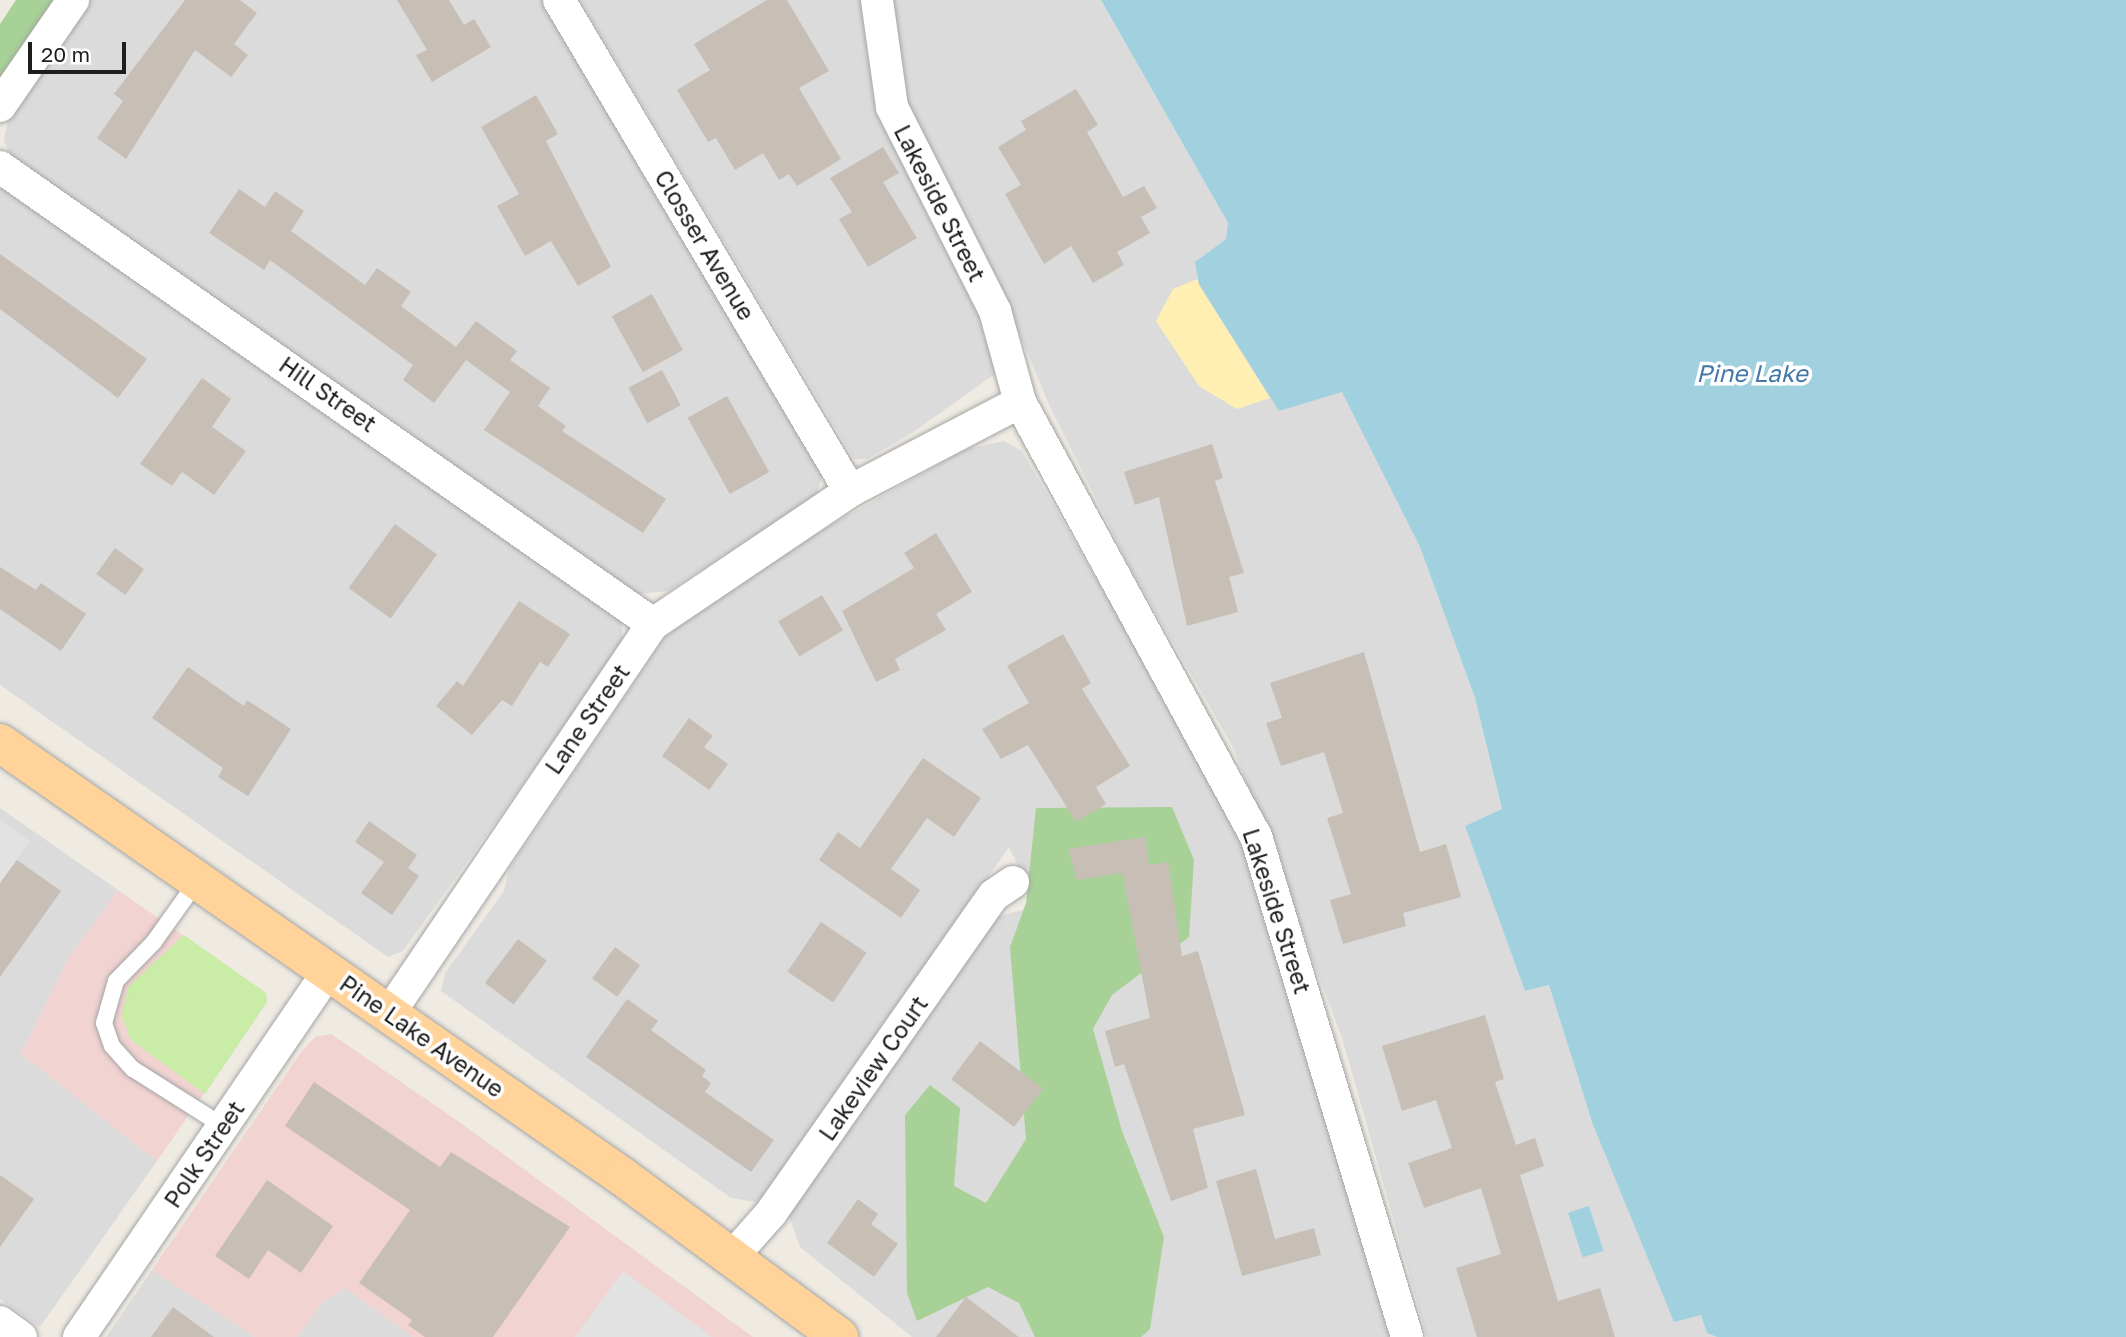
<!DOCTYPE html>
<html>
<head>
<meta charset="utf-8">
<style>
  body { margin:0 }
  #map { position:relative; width:2126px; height:1337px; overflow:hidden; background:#efebe3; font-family:"Golos Text",sans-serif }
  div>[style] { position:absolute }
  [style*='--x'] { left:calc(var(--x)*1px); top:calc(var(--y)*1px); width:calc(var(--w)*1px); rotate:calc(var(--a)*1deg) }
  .residential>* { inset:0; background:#dcdbdb }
  .commercial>* { inset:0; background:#f1d3d1 }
  .grass>* { inset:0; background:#c9eca7 }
  .forest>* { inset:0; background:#a7d196 }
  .sand>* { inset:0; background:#ffefb2 }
  .parking>* { inset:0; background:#e2e2e2 }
  .water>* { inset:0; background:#a1d1df; transform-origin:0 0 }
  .building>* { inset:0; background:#c7beb6; transform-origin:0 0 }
  .roads { filter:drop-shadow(0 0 2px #a5a5a5) drop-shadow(0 0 2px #a5a5a5) }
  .lane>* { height:16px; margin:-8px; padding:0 8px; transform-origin:8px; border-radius:8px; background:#fff }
  .street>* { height:32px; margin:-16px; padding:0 16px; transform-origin:16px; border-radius:16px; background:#fff }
  .primary>* { height:38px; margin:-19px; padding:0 19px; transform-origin:19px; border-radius:19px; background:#ffd399 }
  span { translate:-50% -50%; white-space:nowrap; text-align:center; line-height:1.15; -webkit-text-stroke:7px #fff; paint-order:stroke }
  .street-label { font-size:23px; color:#1e1e1e }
  .water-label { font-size:24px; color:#4377aa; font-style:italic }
  .scale { position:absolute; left:28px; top:42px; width:98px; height:32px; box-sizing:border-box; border:4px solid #1e1e1e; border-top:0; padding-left:9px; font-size:21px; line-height:24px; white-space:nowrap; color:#1e1e1e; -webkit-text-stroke:5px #fff; paint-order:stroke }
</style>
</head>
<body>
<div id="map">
  <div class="residential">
    <div style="clip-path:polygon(90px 0,543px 0,816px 458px,823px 472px,816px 496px,668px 591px,639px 594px,12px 159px,4px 140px,9px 115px)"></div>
    <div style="clip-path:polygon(580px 0,865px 0,991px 322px,1002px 369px,912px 433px,867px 459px,854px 459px)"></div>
    <div style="clip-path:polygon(891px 0,1101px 0,1228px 223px,1226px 239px,1195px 262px,1342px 391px,1420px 547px,1475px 698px,1502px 810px,1466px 826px,1525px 991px,1549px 985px,1593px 1125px,1674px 1321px,1701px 1315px,1707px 1333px,1717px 1337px,1427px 1337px,1342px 1038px,1233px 747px,1132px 571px,1049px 405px,997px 279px,928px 163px,897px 84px)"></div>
    <div style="clip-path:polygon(0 184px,622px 617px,622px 646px,403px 951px,388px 957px,0 685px)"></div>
    <div style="clip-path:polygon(1004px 441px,1022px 451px,1207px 769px,1247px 859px,1396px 1337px,912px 1337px,800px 1247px,789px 1216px,810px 1181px,996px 917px,1037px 906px,1009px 847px,775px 1187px,756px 1202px,731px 1198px,441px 991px,445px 973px,504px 891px,509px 869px,664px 638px,729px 584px,852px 513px,966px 449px)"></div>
    <div style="clip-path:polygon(0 808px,118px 890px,68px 959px,21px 1054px,157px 1161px,40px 1327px,0 1299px)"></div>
    <div style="clip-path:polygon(152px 1270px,255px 1337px,106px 1337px)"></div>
    <div style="clip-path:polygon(345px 1288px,413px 1337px,297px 1337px,323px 1302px)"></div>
  </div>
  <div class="commercial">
    <div style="clip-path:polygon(118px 890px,266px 993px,267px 1002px,157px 1161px,21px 1054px,68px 959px)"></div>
    <div style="clip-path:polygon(331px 1034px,458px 1121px,753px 1337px,413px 1337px,345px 1288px,323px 1302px,297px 1337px,255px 1337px,152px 1270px,301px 1052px,315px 1037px)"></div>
  </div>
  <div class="grass">
    <div style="clip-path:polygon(184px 935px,266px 993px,267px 1002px,205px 1094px,130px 1039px,122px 1016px,128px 987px)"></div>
  </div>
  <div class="forest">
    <div style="clip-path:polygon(16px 0,55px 0,0 77px,0 24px)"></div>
    <div style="clip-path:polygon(1172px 807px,1194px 860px,1189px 937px,1112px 995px,1093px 1029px,1122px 1131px,1164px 1237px,1150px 1329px,1141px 1337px,1035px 1337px,1019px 1303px,988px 1287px,917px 1321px,907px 1293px,905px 1115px,930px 1085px,960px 1108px,954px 1186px,986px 1203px,1026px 1139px,1010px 947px,1026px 903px,1036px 808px)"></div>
  </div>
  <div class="sand">
    <div style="clip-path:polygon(1198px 279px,1199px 285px,1270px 398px,1237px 409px,1199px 386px,1156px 321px,1173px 289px)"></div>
  </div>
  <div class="parking">
    <div style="clip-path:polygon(0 820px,30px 841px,0 883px)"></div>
    <div style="clip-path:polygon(623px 1271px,712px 1337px,575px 1337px)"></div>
  </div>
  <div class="water">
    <div style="clip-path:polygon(1101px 0,2126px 0,2126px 1337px,1717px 1337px,1707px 1333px,1701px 1315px,1674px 1322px,1593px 1125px,1549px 985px,1525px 991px,1465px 826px,1502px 809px,1475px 698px,1420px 547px,1342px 392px,1279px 411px,1199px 284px,1195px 262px,1226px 239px,1228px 223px)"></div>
    <div style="left:1589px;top:1206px;width:47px;height:22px;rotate:72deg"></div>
  </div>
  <div class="building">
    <div style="clip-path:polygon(185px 0,240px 0,257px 13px,234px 44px,248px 55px,231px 77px,195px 50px,126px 159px,97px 138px,123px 101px,114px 94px)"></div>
    <div style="clip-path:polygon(397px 0,449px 0,464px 25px,474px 19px,491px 47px,432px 82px,416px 55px,427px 50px)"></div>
    <div style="clip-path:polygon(767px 0,787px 0,829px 71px,799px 88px,841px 159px,797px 186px,789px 174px,779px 180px,763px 153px,735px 170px,716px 138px,708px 142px,677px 90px,710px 70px,694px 44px)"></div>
    <div style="clip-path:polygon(1076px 89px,1098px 125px,1087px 132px,1123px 197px,1144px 186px,1157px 208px,1141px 217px,1150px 233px,1117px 252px,1124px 265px,1093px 283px,1071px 246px,1044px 264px,1005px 194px,1021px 185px,998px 147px,1026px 130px,1021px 121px)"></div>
    <div style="clip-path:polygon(536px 95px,558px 134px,546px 141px,611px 267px,578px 286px,551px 241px,525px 256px,497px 206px,519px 194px,481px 127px)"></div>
    <div style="clip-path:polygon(883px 147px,899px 173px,883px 182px,917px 238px,868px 267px,839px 219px,852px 212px,830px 178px)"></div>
    <div style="clip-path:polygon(239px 189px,265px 207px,275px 191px,304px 211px,291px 231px,365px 285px,377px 268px,411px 292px,401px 306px,456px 347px,476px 321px,517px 351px,510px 360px,550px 388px,538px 406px,566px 426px,562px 431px,666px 499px,643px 533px,484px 430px,510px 392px,466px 360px,434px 403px,403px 380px,413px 365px,270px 260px,264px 270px,209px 233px)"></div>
    <div style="clip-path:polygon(0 254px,147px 359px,118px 398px,0 309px)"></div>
    <div style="left:652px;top:294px;width:64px;height:46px;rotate:61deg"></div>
    <div style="left:662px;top:370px;width:40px;height:38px;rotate:62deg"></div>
    <div style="clip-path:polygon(202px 378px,231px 399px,212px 427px,246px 451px,214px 495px,182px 472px,172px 486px,140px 464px)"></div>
    <div style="left:727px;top:396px;width:87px;height:45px;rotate:61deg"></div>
    <div style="clip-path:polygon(1212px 444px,1223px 478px,1215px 481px,1244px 573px,1229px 577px,1238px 612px,1187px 626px,1159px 497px,1135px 505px,1124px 472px)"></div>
    <div style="left:395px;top:524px;width:52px;height:79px;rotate:36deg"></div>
    <div style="clip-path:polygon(936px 533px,972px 592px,936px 614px,946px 630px,895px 659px,900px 670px,876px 682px,842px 611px,914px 568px,904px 553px)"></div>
    <div style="left:115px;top:548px;width:36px;height:32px;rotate:36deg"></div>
    <div style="clip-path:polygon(0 567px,36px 590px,41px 583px,86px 614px,61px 651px,0 609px)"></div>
    <div style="left:822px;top:595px;width:41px;height:51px;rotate:59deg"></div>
    <div style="clip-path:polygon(519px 601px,570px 634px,548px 667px,540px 662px,512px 706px,502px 700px,472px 735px,436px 706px,457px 681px,463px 686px)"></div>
    <div style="clip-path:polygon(1063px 634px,1091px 683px,1082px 689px,1130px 766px,1096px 787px,1106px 804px,1076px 822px,1028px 745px,1001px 759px,982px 729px,1029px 703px,1007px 666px)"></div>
    <div style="clip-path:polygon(1364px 652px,1420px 852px,1446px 844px,1461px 897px,1403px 913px,1406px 926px,1343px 944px,1330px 900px,1351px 894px,1327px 818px,1343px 813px,1324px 752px,1281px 766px,1266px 723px,1282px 718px,1270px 683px)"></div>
    <div style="clip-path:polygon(188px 667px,244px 706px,247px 700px,291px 729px,248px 796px,218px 777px,223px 768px,152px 718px)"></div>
    <div style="clip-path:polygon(689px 718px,713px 736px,704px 747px,728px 764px,709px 790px,662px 756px)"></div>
    <div style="clip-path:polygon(923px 758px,981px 798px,954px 837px,927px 818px,891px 869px,920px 890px,901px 918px,819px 860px,838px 832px,860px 848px)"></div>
    <div style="clip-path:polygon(369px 821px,417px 855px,408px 868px,419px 876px,392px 915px,361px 893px,384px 862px,355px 842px)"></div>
    <div style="clip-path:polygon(1145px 837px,1149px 865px,1168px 862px,1182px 956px,1198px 951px,1245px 1115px,1193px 1129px,1208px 1188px,1171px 1201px,1124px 1064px,1115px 1067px,1105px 1031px,1150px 1018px,1122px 873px,1077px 880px,1068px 849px)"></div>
    <div style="clip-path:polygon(17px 860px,61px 891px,0 977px,0 883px)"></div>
    <div style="left:821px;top:922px;width:55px;height:60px;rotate:34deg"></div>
    <div style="left:518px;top:939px;width:36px;height:55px;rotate:37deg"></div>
    <div style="left:615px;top:947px;width:31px;height:39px;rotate:36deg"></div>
    <div style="clip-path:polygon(627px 999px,658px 1021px,651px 1030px,706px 1070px,702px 1076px,711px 1083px,705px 1092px,774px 1140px,751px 1172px,586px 1057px)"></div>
    <div style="clip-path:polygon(1485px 1015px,1504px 1079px,1495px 1082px,1516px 1145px,1535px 1138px,1544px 1166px,1520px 1175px,1558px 1301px,1600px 1288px,1615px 1337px,1477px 1337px,1456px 1268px,1501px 1254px,1481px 1188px,1424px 1208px,1408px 1163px,1452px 1148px,1436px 1100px,1402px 1111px,1382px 1046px)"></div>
    <div style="left:980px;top:1041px;width:79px;height:48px;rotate:37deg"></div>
    <div style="clip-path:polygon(314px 1082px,440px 1167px,451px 1152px,570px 1227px,493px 1337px,425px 1337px,408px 1325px,412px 1320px,359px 1283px,410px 1210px,285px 1126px)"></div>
    <div style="clip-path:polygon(1256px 1169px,1275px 1239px,1314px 1228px,1321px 1255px,1242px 1276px,1216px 1181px)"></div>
    <div style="clip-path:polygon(0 1175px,34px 1199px,0 1247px)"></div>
    <div style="clip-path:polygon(267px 1180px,333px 1226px,301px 1273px,268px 1250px,249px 1279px,215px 1256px)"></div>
    <div style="clip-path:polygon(858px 1199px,878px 1214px,871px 1224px,898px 1244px,874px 1277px,827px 1243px)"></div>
    <div style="clip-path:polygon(966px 1297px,1019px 1337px,936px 1337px)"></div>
    <div style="clip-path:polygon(173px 1307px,214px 1337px,151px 1337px)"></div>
  </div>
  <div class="roads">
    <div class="lane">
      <div style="--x:198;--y:880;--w:76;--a:125.4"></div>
      <div style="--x:154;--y:942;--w:54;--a:134.3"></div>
      <div style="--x:116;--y:981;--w:44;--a:105.9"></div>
      <div style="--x:104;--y:1023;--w:24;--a:71"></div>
      <div style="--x:112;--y:1046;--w:31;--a:48"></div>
      <div style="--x:133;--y:1069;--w:107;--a:32.3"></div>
    </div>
    <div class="street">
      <div style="--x:559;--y:0;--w:571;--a:59.35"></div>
      <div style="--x:877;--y:0;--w:108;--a:82"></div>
      <div style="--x:892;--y:107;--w:229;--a:63.2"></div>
      <div style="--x:995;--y:311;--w:94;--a:74.6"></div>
      <div style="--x:1020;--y:402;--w:494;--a:61.5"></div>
      <div style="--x:1256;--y:836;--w:523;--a:73.23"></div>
      <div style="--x:0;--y:106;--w:129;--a:-55.4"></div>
      <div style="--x:0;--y:167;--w:797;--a:34.99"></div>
      <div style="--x:390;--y:1012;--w:469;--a:-55.9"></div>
      <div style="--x:653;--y:624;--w:238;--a:-34"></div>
      <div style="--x:850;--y:491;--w:192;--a:-27.6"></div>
      <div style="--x:733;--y:1256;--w:57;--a:-48.5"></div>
      <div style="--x:771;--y:1213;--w:388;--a:-55"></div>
      <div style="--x:994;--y:895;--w:23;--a:-34"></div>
      <div style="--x:0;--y:1322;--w:26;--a:36"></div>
      <div style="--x:79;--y:1337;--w:443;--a:-55.7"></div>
    </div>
    <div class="primary">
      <div style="--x:0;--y:743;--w:759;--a:34.86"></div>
      <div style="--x:623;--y:1177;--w:269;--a:36.5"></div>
    </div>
  </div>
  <div class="street-label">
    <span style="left:940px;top:203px;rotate:63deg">Lakeside Street</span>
    <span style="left:705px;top:245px;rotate:59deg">Closser Avenue</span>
    <span style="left:328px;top:394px;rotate:35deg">Hill Street</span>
    <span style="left:587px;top:719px;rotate:-55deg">Lane Street</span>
    <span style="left:1277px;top:911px;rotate:72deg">Lakeside Street</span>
    <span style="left:422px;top:1036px;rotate:35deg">Pine Lake Avenue</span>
    <span style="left:873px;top:1068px;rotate:-55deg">Lakeview Court</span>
    <span style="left:204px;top:1154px;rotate:-56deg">Polk Street</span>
  </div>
  <div class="water-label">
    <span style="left:1752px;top:373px">Pine Lake</span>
  </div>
  <div class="scale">20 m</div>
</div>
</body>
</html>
